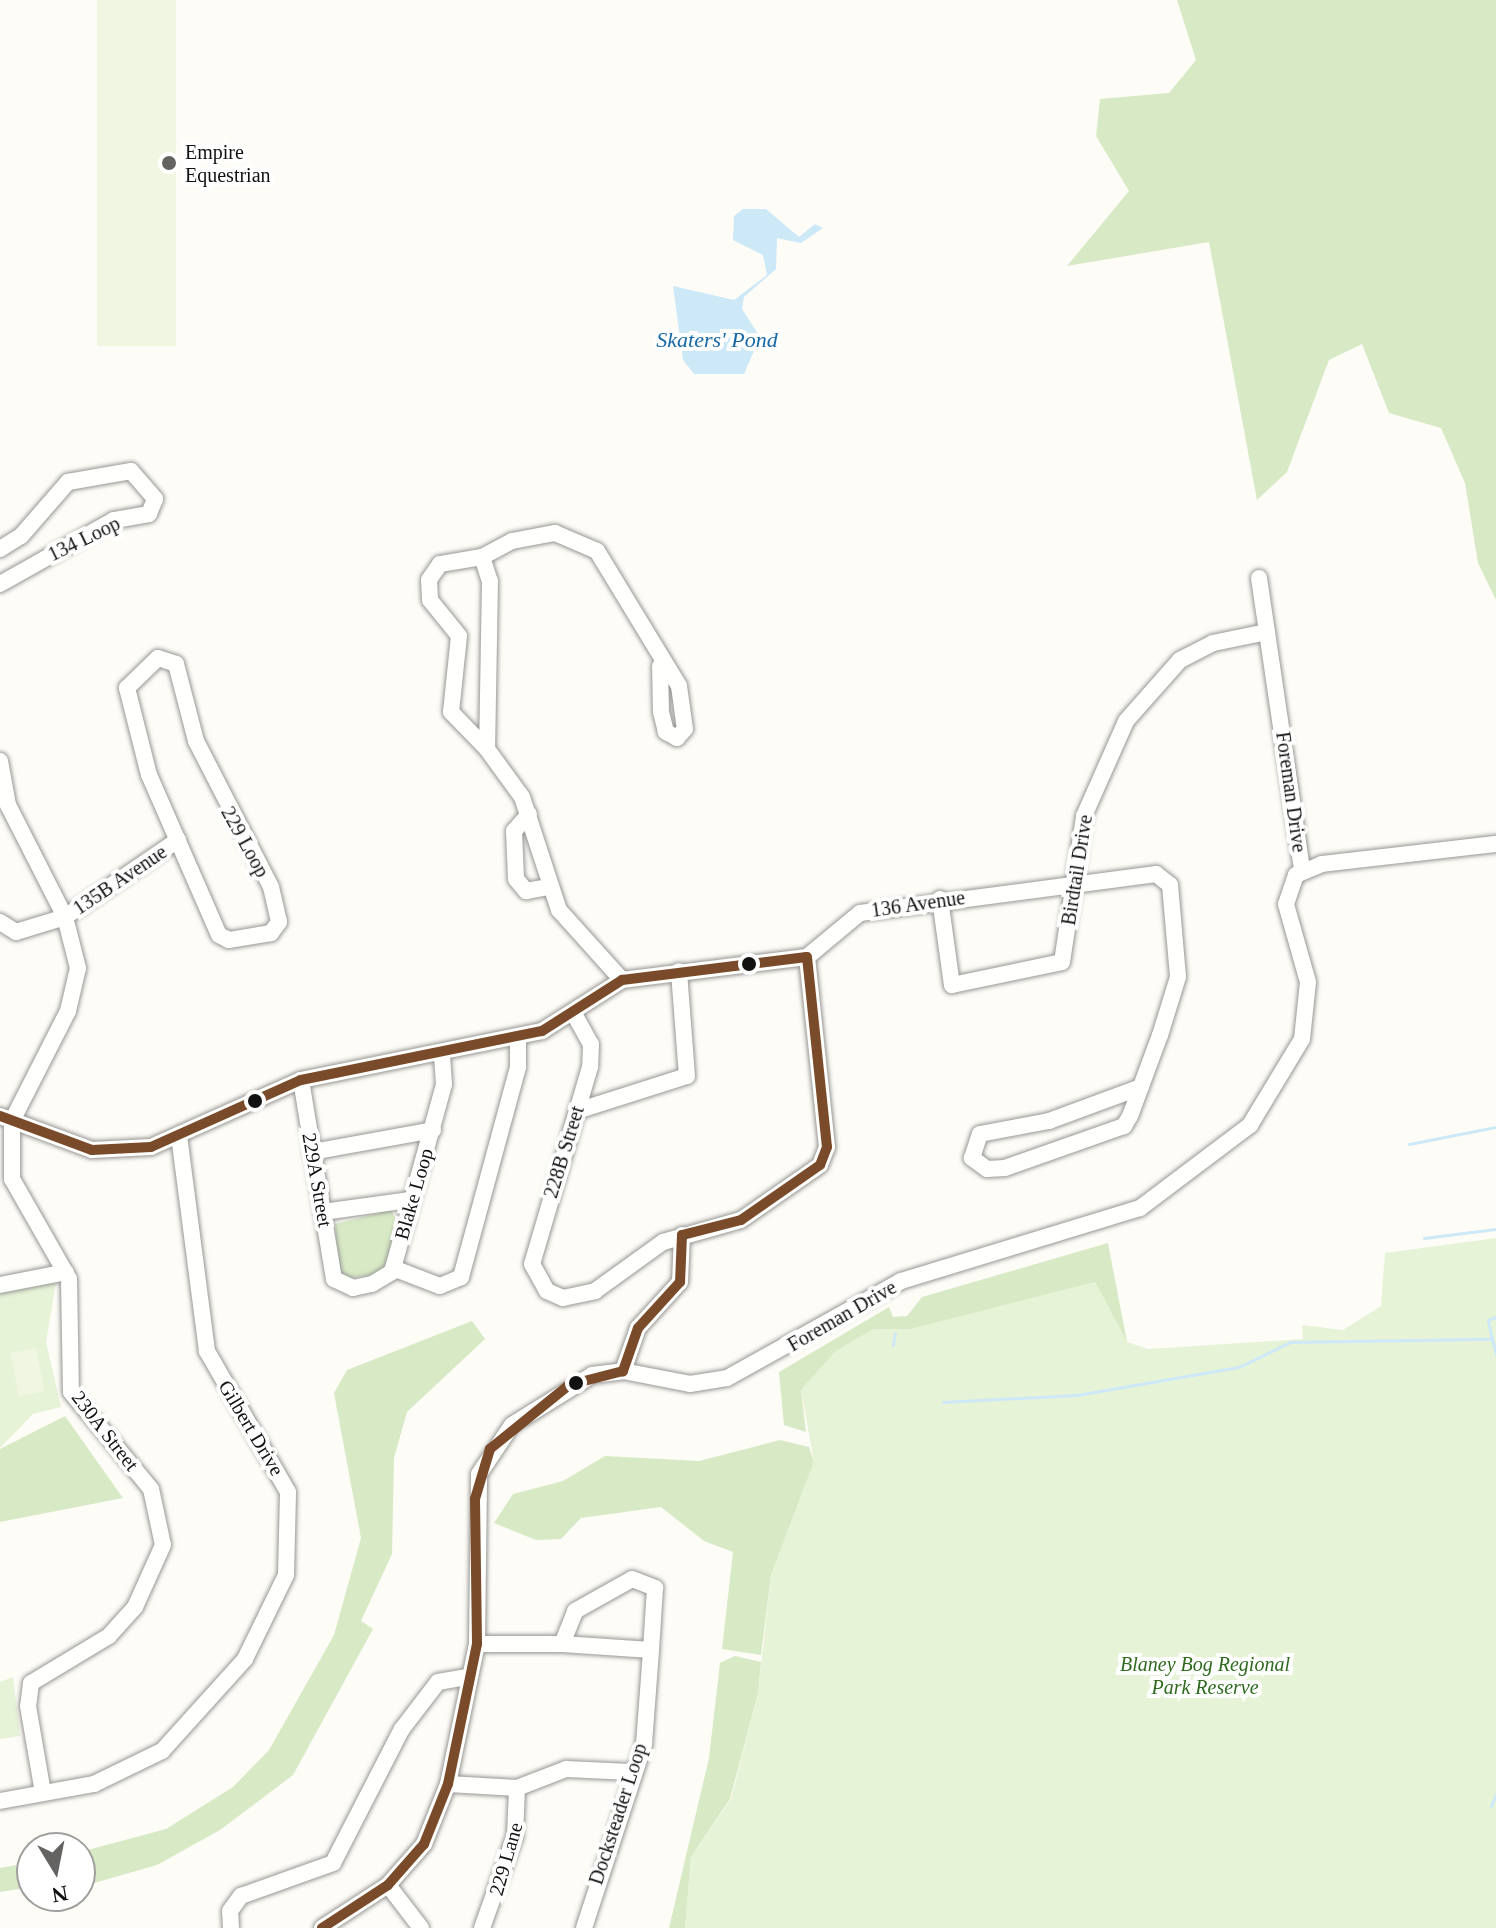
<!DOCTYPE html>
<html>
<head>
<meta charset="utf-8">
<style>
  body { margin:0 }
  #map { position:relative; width:1496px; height:1928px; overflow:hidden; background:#fdfcf7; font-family:"Times New Roman",serif }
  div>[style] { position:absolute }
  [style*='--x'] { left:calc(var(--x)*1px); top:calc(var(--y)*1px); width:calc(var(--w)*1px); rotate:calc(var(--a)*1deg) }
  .green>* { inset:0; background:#e7f3d7 }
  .forest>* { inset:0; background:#d8eac5 }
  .pitch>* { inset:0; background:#f0f6e1; transform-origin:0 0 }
  .water>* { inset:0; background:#cde8f7 }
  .stream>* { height:3px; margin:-1.5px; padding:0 1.5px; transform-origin:1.5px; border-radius:1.5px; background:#cde8f7 }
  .roads { filter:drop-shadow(0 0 2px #979795) drop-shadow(0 0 2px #979795) }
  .minor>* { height:16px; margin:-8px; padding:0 8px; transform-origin:8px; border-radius:8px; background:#fffffe }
  .bus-1>* { height:10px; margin:-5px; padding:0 5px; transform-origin:5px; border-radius:5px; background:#7a4b2a }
  .dots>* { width:22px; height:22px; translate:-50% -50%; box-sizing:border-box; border:4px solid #fff; border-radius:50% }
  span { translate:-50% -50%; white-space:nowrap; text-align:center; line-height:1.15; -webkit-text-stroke:8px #fff; paint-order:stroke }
  .poi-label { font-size:20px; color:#111 }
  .left { translate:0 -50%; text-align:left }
  .street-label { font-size:20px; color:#111 }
  .park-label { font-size:20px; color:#2f6b1f; font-style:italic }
  .water-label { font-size:22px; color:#1768a6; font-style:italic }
  .north { position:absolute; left:16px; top:1832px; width:80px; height:80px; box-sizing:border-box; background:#fff; border:2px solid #a0a0a0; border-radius:50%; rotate:170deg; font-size:22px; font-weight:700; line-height:32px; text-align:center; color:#111 }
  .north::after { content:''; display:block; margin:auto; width:28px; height:36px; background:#646362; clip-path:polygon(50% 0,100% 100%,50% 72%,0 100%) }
</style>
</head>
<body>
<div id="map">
  <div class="green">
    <div style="clip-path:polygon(1496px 1238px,1496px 1928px,685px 1928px,691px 1857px,731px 1799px,758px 1693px,771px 1575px,814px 1462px,801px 1390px,836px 1351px,874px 1329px,910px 1329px,1079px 1281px,1095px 1282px,1127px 1342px,1148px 1349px,1303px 1339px,1302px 1325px,1343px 1330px,1381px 1306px,1385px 1253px)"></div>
    <div style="clip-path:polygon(40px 1275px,56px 1283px,46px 1342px,61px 1407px,33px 1414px,0 1448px,0 1291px)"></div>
    <div style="clip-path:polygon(13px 1677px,20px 1736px,0 1739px,0 1682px)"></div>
  </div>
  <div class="forest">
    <div style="clip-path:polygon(1177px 0,1496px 0,1496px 600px,1478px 563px,1465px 483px,1441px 428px,1389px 413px,1362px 344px,1329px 360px,1287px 472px,1257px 500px,1209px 242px,1067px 266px,1129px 191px,1096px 136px,1100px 99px,1169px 93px,1196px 60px)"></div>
    <div style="clip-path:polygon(391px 1210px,398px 1223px,390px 1264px,380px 1274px,347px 1278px,338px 1269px,335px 1224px)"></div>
    <div style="clip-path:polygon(1108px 1243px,1127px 1342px,1095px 1282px,910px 1329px,874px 1329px,836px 1351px,801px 1390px,806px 1432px,784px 1425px,779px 1372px,889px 1307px,893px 1317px,907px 1316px,922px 1297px)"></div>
    <div style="clip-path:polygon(472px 1321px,485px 1339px,407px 1412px,394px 1458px,392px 1554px,361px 1621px,373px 1629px,293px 1775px,220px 1830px,157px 1865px,80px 1887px,80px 1852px,166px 1829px,233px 1787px,269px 1750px,334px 1635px,361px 1538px,334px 1393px,347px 1370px)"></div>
    <div style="clip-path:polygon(65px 1416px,123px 1498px,0 1522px,0 1449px)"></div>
    <div style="clip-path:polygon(780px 1440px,809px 1447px,814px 1462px,771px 1575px,761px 1655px,722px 1649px,733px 1552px,704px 1541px,661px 1507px,581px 1518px,561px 1539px,536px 1540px,494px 1523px,513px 1494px,563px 1481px,605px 1456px,699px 1461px)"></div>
    <div style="clip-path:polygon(735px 1656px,761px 1662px,758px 1693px,730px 1799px,691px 1857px,685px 1928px,669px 1928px,709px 1758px,720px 1663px)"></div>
    <div style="clip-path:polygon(32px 1862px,32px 1887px,0 1892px,0 1868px)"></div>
  </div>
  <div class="pitch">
    <div style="left:97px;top:0;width:79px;height:346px"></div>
    <div style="left:36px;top:1348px;width:44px;height:26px;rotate:79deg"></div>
  </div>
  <div class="water">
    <div style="clip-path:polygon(743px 209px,766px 209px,799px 237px,815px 224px,823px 228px,801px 243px,777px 238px,776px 269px,744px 297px,742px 309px,760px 337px,744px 374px,694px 374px,683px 360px,673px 286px,734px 300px,767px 275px,763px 255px,733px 240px,734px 216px)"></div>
  </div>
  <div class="stream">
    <div style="--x:1409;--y:1144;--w:89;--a:-11.1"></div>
    <div style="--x:1424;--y:1238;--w:73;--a:-7.1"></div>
    <div style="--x:1492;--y:1339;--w:19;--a:-102"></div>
    <div style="--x:1488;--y:1320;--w:9;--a:-21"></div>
    <div style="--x:893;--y:1345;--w:12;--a:-81"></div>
    <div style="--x:943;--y:1402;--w:134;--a:-3"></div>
    <div style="--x:1077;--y:1395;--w:164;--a:-9.8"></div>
    <div style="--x:1239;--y:1367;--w:57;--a:-26.1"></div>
    <div style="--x:1290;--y:1342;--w:202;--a:-0.9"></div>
    <div style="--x:1492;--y:1339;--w:16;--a:75"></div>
    <div style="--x:1491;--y:1806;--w:13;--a:-67"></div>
  </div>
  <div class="roads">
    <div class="minor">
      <div style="--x:0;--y:549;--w:25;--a:-32"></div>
      <div style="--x:21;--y:536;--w:72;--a:-49"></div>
      <div style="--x:68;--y:482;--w:64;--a:-9.9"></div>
      <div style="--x:131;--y:471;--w:37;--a:49"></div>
      <div style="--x:155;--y:499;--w:16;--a:112"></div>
      <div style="--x:149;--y:514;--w:36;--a:170"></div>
      <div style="--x:114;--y:520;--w:131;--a:150.7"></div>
      <div style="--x:482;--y:557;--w:25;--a:72"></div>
      <div style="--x:490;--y:581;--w:168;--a:91"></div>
      <div style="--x:487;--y:749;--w:59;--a:53.9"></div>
      <div style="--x:522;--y:797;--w:119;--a:71.9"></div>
      <div style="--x:559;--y:910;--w:94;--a:48"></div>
      <div style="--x:482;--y:557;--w:34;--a:-28"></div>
      <div style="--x:512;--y:541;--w:44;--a:-10.5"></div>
      <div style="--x:555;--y:533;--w:46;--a:23.2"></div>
      <div style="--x:597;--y:551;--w:158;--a:58.7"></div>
      <div style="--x:679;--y:686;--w:43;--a:82.1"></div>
      <div style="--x:685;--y:729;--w:12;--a:132"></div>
      <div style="--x:677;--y:738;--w:13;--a:-151"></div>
      <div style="--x:666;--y:732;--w:21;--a:-104"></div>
      <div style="--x:661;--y:712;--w:46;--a:-91.2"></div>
      <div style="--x:482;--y:557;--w:43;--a:170.5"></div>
      <div style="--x:440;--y:564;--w:19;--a:125"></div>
      <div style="--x:429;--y:580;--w:20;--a:87"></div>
      <div style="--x:430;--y:600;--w:46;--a:51.1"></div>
      <div style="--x:459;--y:636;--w:76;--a:96"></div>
      <div style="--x:451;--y:712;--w:52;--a:45.8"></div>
      <div style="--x:1259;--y:578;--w:295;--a:81.6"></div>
      <div style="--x:158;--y:658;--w:19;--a:18"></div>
      <div style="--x:176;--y:664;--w:80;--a:75.4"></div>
      <div style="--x:196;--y:741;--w:164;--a:62.8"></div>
      <div style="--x:271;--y:887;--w:36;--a:77"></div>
      <div style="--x:279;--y:922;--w:14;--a:126"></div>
      <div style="--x:271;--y:933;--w:43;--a:170.5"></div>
      <div style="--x:229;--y:940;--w:11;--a:-153"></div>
      <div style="--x:219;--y:935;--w:175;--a:-113.6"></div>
      <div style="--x:149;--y:775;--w:90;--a:-104.2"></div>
      <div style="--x:127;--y:688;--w:43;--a:-44.1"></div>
      <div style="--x:0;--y:761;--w:45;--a:79.7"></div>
      <div style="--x:8;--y:805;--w:126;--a:63"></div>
      <div style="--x:65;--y:917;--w:53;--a:75.7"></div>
      <div style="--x:78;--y:968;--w:44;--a:103.1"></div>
      <div style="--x:68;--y:1011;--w:123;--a:117"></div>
      <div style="--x:12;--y:1121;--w:58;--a:90"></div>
      <div style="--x:12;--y:1179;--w:115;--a:60.3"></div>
      <div style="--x:69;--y:1279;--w:113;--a:89"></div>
      <div style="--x:71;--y:1392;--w:126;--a:50.5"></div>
      <div style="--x:151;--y:1489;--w:57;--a:77.9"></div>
      <div style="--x:163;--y:1545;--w:68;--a:114.3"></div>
      <div style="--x:135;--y:1607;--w:39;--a:132"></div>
      <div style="--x:109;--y:1636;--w:91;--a:148.9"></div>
      <div style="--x:31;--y:1683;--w:23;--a:97"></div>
      <div style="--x:28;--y:1706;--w:88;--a:80.2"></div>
      <div style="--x:529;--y:814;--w:23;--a:131"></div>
      <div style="--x:514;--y:831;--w:48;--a:87.6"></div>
      <div style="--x:516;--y:879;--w:16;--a:50"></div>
      <div style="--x:526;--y:891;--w:22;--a:-10"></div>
      <div style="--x:940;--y:899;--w:87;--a:82.1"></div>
      <div style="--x:952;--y:985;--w:112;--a:-11.8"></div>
      <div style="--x:1062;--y:962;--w:148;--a:-81.4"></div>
      <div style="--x:1084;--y:816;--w:104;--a:-66.1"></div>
      <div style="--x:1126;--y:721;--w:81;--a:-48.5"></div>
      <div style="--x:1180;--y:660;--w:37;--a:-27"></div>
      <div style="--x:1213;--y:643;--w:55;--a:-11.5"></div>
      <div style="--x:0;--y:922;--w:19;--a:32"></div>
      <div style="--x:16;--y:932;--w:51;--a:-17"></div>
      <div style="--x:65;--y:917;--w:137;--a:-34.3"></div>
      <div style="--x:573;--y:1012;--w:37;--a:61"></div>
      <div style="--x:591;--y:1044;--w:23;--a:92"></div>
      <div style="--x:590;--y:1067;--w:205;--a:106.4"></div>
      <div style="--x:532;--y:1264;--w:31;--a:61"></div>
      <div style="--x:547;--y:1291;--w:17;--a:24"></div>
      <div style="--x:563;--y:1298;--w:33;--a:-12"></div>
      <div style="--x:595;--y:1291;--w:84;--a:-35.8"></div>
      <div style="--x:663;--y:1242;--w:81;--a:-15.8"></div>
      <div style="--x:741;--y:1220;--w:96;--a:-34.8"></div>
      <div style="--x:820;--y:1165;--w:19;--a:-69"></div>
      <div style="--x:827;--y:1147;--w:191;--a:-96"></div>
      <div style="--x:301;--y:1080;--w:202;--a:80.6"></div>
      <div style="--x:334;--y:1279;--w:21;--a:25"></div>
      <div style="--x:353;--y:1288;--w:19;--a:-12"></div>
      <div style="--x:372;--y:1284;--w:23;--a:-31"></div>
      <div style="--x:392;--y:1272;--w:195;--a:-74.5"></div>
      <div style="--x:444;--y:1084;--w:30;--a:-94"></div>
      <div style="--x:577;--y:1111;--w:115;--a:-17.7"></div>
      <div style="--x:687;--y:1076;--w:105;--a:-94.4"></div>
      <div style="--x:0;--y:1116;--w:98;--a:20.3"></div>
      <div style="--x:92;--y:1150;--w:59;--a:-2.9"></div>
      <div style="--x:151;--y:1147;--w:164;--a:-24.1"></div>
      <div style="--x:301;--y:1080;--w:246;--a:-11.5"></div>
      <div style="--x:542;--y:1031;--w:95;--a:-32.5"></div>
      <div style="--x:622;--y:980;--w:186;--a:-7.1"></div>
      <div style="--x:807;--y:957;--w:69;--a:-39.7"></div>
      <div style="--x:860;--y:913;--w:299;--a:-7.5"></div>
      <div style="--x:1156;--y:874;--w:18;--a:38"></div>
      <div style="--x:1170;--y:885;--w:92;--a:85"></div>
      <div style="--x:1178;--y:977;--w:61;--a:107.2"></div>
      <div style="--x:1160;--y:1035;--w:86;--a:110.3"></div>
      <div style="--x:1130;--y:1116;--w:12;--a:121"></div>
      <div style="--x:1124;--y:1126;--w:126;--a:160.6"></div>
      <div style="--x:1005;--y:1168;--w:18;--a:177"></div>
      <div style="--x:987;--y:1169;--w:19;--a:-144"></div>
      <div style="--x:972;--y:1158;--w:25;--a:-72"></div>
      <div style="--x:980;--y:1134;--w:70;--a:-10.7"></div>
      <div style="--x:1049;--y:1121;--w:98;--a:-20.3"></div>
      <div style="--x:312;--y:1152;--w:123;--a:-10.3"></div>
      <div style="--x:323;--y:1212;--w:88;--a:-7.9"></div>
      <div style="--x:393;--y:1268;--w:50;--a:21"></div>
      <div style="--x:440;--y:1286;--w:23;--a:-23"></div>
      <div style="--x:461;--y:1277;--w:218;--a:-74.8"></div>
      <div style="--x:518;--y:1067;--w:30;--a:-90"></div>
      <div style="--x:0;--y:1285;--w:67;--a:-11.1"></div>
      <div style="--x:623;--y:1371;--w:46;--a:-70.8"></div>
      <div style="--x:638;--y:1328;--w:62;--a:-47.6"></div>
      <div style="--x:680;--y:1282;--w:47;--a:-87.6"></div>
      <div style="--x:477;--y:1644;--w:85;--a:0"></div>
      <div style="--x:562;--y:1644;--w:35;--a:-68"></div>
      <div style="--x:575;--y:1611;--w:65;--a:-29.3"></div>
      <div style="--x:632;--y:1579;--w:25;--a:21"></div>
      <div style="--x:655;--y:1588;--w:62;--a:93.7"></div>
      <div style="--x:651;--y:1650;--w:89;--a:-176.1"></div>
      <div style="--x:448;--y:1784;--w:69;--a:3.3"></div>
      <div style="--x:517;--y:1788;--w:53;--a:-21.2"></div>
      <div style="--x:566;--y:1769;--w:65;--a:2.6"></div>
      <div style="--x:0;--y:1801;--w:96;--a:-10.3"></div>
      <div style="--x:94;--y:1784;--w:76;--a:-25.9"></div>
      <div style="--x:162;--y:1751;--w:124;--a:-47.9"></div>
      <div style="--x:245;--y:1659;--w:93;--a:-64"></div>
      <div style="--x:286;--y:1575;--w:83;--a:-88.6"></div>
      <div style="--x:288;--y:1492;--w:163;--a:-119.9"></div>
      <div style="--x:207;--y:1351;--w:218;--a:-97.4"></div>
      <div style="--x:388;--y:1885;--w:54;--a:52.5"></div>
      <div style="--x:231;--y:1928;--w:17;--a:-93"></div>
      <div style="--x:230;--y:1911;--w:19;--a:-54"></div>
      <div style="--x:241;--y:1896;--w:98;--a:-19.7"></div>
      <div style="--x:333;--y:1863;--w:151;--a:-62.8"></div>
      <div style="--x:402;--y:1729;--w:59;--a:-52.5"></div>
      <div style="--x:438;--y:1682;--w:27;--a:-10"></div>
      <div style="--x:322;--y:1928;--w:79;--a:-33.1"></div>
      <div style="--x:388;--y:1885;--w:55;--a:-48.7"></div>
      <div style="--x:424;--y:1844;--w:65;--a:-68.2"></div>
      <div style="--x:448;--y:1784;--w:143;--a:-78.3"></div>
      <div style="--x:477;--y:1644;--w:170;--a:-89.3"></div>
      <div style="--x:479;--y:1474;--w:59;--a:-56"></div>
      <div style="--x:512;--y:1425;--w:94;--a:-32"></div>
      <div style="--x:592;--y:1375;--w:31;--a:-7"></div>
      <div style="--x:623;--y:1371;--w:68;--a:11"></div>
      <div style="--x:690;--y:1384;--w:37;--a:-9"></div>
      <div style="--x:727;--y:1378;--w:199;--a:-29.1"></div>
      <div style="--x:901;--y:1281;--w:250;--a:-17"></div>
      <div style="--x:1140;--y:1208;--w:138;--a:-37"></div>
      <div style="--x:1250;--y:1125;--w:100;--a:-58.8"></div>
      <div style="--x:1302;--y:1039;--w:57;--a:-84"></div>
      <div style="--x:1308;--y:982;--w:81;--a:-105.8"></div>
      <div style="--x:1286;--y:904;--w:31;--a:-71"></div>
      <div style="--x:1296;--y:875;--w:28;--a:-23"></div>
      <div style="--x:1322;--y:864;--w:175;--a:-6.6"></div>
      <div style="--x:482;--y:1928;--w:98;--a:-70.3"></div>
      <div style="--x:515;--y:1836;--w:48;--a:-87.6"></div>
      <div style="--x:584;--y:1928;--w:194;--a:-71.9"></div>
      <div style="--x:644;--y:1744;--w:94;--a:-85.7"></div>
    </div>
  </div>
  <div class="bus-1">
    <div style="--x:0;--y:1116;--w:98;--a:20.3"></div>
    <div style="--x:92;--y:1150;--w:59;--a:-2.9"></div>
    <div style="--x:151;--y:1147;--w:164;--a:-24.1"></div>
    <div style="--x:301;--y:1080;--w:246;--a:-11.5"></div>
    <div style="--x:542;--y:1031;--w:95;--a:-32.5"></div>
    <div style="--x:622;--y:980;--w:186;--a:-7.1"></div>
    <div style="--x:807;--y:957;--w:191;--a:84"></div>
    <div style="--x:827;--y:1147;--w:19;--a:111"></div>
    <div style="--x:820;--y:1165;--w:96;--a:145.2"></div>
    <div style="--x:741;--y:1220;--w:61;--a:165.7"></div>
    <div style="--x:682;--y:1235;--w:47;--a:92.4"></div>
    <div style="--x:680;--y:1282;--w:62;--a:132.4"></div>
    <div style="--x:638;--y:1328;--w:46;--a:109.2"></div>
    <div style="--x:623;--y:1371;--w:56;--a:165.5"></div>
    <div style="--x:569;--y:1385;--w:102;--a:141"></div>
    <div style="--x:490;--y:1449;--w:52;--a:106.7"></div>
    <div style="--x:475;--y:1499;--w:145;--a:89.2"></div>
    <div style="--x:477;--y:1644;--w:143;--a:101.7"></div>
    <div style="--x:448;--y:1784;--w:65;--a:111.8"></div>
    <div style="--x:424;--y:1844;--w:55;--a:131.3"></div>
    <div style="--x:388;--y:1885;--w:79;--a:146.9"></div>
  </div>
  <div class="dots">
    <div style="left:169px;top:163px;background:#646362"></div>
    <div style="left:749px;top:964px;background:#111"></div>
    <div style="left:255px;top:1101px;background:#111"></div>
    <div style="left:576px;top:1383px;background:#111"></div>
  </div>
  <div class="poi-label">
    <span class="left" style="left:185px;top:164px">Empire<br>Equestrian</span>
  </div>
  <div class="street-label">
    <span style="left:84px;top:539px;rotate:-26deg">134 Loop</span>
    <span style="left:1291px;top:792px;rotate:82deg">Foreman Drive</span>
    <span style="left:245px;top:842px;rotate:61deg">229 Loop</span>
    <span style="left:1077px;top:870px;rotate:-81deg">Birdtail Drive</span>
    <span style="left:120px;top:880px;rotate:-34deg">135B Avenue</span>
    <span style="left:918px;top:904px;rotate:-8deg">136 Avenue</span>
    <span style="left:564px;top:1152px;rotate:-73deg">228B Street</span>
    <span style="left:317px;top:1180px;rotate:80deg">229A Street</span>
    <span style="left:414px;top:1194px;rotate:-74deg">Blake Loop</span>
    <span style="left:842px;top:1316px;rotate:-30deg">Foreman Drive</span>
    <span style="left:251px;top:1428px;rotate:59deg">Gilbert Drive</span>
    <span style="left:105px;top:1431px;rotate:52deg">230A Street</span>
    <span style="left:618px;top:1814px;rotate:-72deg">Docksteader Loop</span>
    <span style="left:506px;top:1859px;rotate:-74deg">229 Lane</span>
  </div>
  <div class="park-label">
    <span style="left:1205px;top:1676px">Blaney Bog Regional<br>Park Reserve</span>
  </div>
  <div class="water-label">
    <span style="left:717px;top:340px">Skaters' Pond</span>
  </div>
  <div class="north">N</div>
</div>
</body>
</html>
